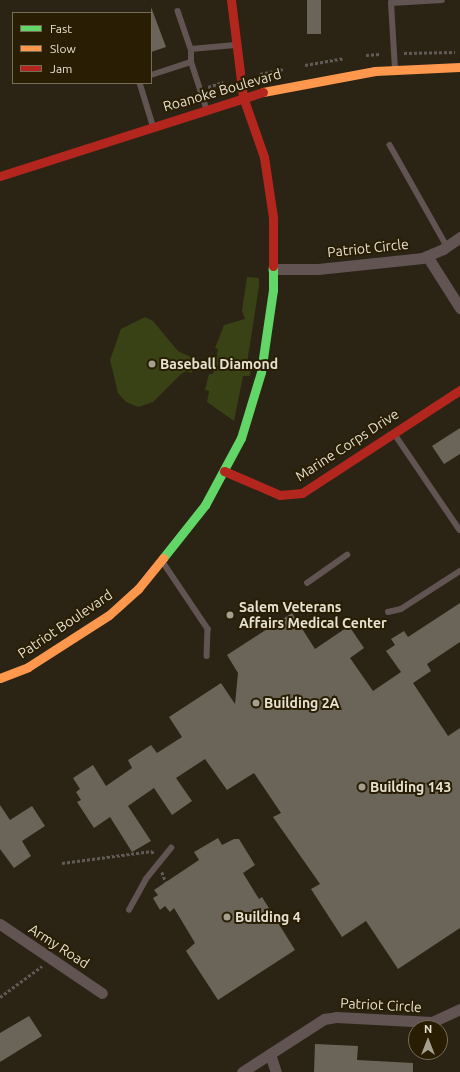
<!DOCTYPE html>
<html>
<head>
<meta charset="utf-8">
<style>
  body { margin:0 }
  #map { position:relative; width:460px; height:1072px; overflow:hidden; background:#2b2415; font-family:Ubuntu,sans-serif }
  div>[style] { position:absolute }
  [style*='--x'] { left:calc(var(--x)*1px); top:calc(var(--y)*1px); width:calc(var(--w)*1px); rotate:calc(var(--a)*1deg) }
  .green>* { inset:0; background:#394215 }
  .building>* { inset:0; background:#6a6558; transform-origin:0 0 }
  .path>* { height:2.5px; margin-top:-1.25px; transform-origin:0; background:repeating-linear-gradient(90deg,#625a56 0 3px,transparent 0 5px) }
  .lane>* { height:5.5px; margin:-2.75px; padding:0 2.75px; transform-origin:2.75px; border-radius:2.75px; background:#615453 }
  .street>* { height:11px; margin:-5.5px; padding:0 5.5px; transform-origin:5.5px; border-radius:5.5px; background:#615453 }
  .fast>* { height:9px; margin:-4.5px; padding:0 4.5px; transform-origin:4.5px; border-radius:4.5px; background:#63d668 }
  .slow>* { height:9px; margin:-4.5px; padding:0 4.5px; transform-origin:4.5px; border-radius:4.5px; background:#ff974d }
  .jam>* { height:9px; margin:-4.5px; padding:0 4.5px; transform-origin:4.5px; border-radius:4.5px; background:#b3261e }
  .dots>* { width:11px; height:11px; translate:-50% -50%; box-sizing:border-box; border:2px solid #291e04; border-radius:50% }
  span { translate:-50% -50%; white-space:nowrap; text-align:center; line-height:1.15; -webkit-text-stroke:4px #291e04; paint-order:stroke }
  .street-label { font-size:14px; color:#e7e1d1 }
  .poi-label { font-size:14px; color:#e7e1d1; font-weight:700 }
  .left { translate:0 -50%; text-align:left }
  .legend { position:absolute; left:12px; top:12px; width:140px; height:72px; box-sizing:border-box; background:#291e04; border:1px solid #756c56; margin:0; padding:5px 7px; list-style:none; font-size:12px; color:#e7e1d1 }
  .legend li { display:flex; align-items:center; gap:8px; height:20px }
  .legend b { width:20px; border:1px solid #756c56 }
  .north { position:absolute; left:408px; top:1020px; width:40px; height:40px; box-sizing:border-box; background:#291e04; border:1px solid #756c56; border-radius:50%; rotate:0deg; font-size:11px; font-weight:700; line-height:16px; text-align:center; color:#e7e1d1 }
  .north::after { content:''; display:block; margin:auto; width:14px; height:18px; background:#a59f8f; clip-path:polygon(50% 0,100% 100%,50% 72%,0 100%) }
</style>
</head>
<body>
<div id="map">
  <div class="green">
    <div style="clip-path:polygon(247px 277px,259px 278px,259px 286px,247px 363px,252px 364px,250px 376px,243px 376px,234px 421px,207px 402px,209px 391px,205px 390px,209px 374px,213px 374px,218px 349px,215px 348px,224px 325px,245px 319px,242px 311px)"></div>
    <div style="clip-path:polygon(145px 317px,153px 321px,178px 351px,195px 359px,194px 368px,191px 373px,186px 371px,181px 374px,153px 402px,138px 407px,126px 402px,118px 393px,110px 360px,121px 329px)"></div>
  </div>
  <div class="building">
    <div style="left:307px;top:0;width:14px;height:34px"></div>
    <div style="clip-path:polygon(151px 7px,166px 47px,151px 52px)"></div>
    <div style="clip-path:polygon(460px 428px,460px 454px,444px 464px,432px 446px)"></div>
    <div style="clip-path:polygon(460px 603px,460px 642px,427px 664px,431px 671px,413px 683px,448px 736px,460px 728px,460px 928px,398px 969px,366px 921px,342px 937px,311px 889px,320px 884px,273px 817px,281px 813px,254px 773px,227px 790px,205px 759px,176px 778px,192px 801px,172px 815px,154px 788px,128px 806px,151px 841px,132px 852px,110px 817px,94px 828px,77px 802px,81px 800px,76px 792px,80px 789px,73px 778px,93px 765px,106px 786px,132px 768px,128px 760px,151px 745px,157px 753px,182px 737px,169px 717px,221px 683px,235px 704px,238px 673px,227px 655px,292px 613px,315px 649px,349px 626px,364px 648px,350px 658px,373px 691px,401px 672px,386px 651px,395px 645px,391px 639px,404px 631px,408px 637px)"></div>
    <div style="clip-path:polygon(0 805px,10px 820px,32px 806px,45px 826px,22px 841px,31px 856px,14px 868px,0 849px)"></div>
    <div style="clip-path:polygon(218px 838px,222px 845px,234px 839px,239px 839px,255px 865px,243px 873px,259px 899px,262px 897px,295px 950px,218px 1000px,186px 951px,195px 943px,174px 908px,170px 912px,165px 906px,160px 910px,153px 898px,158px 895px,154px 890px,199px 860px,194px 852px)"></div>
    <div style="clip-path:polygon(29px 1016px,42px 1036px,0 1062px,0 1033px)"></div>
    <div style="clip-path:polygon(315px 1044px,358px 1046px,357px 1060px,413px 1063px,413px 1072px,314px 1072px)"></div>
  </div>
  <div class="path">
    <div style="--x:404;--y:53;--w:51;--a:-1.1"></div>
    <div style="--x:366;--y:55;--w:14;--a:-4"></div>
    <div style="--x:305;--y:65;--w:39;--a:-10"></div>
    <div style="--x:260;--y:74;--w:25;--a:-12"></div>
    <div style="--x:208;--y:87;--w:16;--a:-18"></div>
    <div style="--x:179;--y:101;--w:15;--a:-23"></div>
    <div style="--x:62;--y:863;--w:91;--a:-7.6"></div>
    <div style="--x:152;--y:851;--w:4;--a:63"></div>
    <div style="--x:162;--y:872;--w:11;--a:68"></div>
    <div style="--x:0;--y:997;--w:52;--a:-36.4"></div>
  </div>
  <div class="lane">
    <div style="--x:178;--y:11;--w:40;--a:71.1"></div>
    <div style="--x:395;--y:69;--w:66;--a:-93.5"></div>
    <div style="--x:391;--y:3;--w:51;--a:-3.4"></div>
    <div style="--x:151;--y:75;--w:42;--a:-18"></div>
    <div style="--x:140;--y:83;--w:44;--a:72.8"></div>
    <div style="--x:206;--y:108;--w:48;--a:-108.1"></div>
    <div style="--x:191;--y:62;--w:13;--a:-90"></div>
    <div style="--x:191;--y:49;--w:44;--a:-5.2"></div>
    <div style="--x:390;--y:145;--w:116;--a:60.6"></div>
    <div style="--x:394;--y:433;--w:117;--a:55.8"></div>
    <div style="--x:163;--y:562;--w:81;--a:56.1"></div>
    <div style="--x:208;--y:629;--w:27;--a:92"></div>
    <div style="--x:307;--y:583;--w:49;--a:-35"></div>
    <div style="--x:388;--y:612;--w:13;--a:-13"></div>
    <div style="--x:401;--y:609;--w:70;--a:-32.8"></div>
    <div style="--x:129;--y:910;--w:35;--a:-61"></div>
    <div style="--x:146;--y:879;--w:40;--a:-51"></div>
  </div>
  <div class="street">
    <div style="--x:427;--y:256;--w:62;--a:57.6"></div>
    <div style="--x:273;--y:269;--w:45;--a:0"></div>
    <div style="--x:318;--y:269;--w:105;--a:-6"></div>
    <div style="--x:422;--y:258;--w:23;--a:-23"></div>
    <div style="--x:443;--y:249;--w:21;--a:-35"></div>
    <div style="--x:0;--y:924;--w:123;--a:34.1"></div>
    <div style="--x:270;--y:1054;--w:19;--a:72"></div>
    <div style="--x:242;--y:1072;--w:98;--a:-32.9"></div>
    <div style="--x:324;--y:1019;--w:12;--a:-9"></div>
    <div style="--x:336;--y:1017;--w:96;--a:3"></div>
    <div style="--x:432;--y:1022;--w:31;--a:-25"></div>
  </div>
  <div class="fast">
    <div style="--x:163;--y:558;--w:68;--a:-51.6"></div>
    <div style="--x:205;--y:505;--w:76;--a:-61.8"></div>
    <div style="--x:241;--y:438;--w:69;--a:-73.1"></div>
    <div style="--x:261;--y:372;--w:83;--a:-81.7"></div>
    <div style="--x:273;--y:290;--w:24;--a:-90"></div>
  </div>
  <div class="slow">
    <div style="--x:263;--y:92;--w:114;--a:-10.6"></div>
    <div style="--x:375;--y:71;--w:85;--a:-2.7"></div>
    <div style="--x:0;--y:678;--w:30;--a:-21"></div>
    <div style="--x:28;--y:667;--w:96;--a:-32.7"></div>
    <div style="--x:109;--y:615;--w:39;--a:-42"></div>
    <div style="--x:138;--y:589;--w:40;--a:-51"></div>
  </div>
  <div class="jam">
    <div style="--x:231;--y:0;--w:98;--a:82.9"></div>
    <div style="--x:243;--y:97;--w:64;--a:70.7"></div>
    <div style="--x:264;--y:157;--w:61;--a:81.5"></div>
    <div style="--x:273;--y:217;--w:49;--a:90"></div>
    <div style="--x:0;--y:176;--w:276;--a:-17.7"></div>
    <div style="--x:224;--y:471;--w:61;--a:23.2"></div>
    <div style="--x:280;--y:495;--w:22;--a:-5"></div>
    <div style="--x:302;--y:493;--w:189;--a:-33.1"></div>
  </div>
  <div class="dots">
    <div style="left:152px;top:364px;background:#a59f8f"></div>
    <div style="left:230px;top:615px;background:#a59f8f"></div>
    <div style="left:256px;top:703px;background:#a59f8f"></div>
    <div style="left:362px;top:787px;background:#a59f8f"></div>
    <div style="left:227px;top:917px;background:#a59f8f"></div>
  </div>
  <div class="street-label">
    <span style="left:222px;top:90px;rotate:-16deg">Roanoke Boulevard</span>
    <span style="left:368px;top:248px;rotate:-6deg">Patriot Circle</span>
    <span style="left:347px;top:445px;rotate:-33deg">Marine Corps Drive</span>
    <span style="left:65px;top:624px;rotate:-34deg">Patriot Boulevard</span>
    <span style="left:59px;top:946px;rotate:33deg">Army Road</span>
    <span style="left:381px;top:1005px;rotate:3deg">Patriot Circle</span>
  </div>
  <div class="poi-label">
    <span class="left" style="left:160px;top:364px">Baseball Diamond</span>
    <span class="left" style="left:239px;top:615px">Salem Veterans<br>Affairs Medical Center</span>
    <span class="left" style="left:264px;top:703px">Building 2A</span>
    <span class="left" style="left:370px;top:787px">Building 143</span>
    <span class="left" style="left:235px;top:917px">Building 4</span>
  </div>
  <ul class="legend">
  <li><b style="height:5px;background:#63d668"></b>Fast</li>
  <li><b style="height:5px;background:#ff974d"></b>Slow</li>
  <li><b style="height:5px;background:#b3261e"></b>Jam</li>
  </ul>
  <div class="north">N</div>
</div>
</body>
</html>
